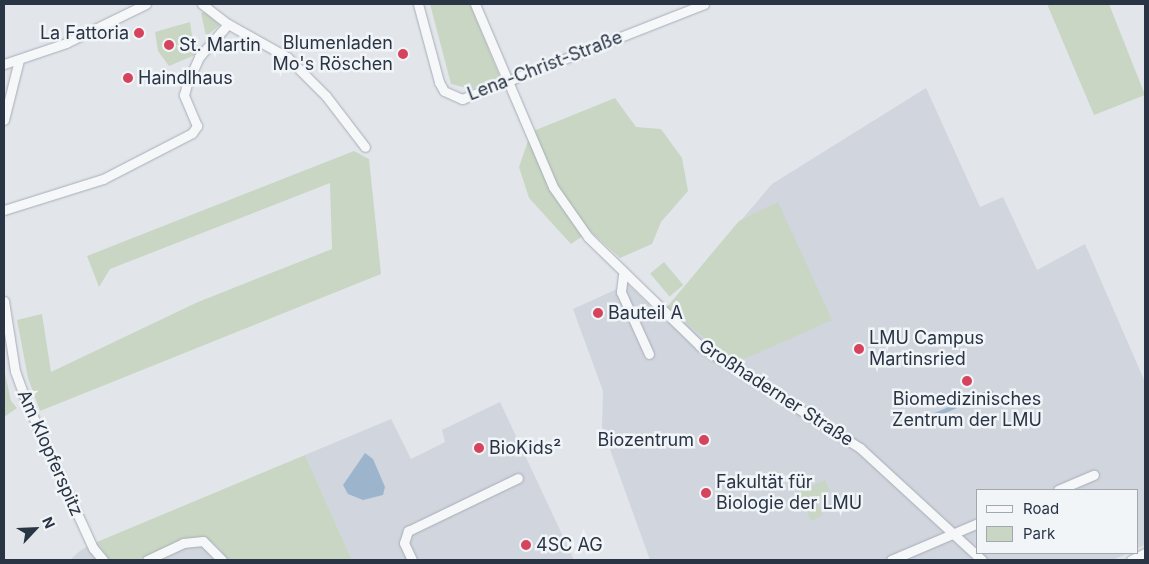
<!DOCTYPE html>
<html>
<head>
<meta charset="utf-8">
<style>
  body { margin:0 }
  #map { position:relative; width:1149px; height:564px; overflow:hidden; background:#e2e6eb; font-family:Inter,sans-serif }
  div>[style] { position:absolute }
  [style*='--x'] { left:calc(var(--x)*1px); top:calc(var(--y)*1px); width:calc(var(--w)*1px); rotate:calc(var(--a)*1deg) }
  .built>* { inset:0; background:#d0d5de }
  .green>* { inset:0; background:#c8d6c3; transform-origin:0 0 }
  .water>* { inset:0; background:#9cb5cd }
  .roads { filter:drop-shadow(0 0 1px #a7adb6) drop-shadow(0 0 1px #a7adb6) }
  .minor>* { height:9px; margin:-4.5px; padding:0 4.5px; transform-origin:4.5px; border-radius:4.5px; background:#f6f7f9 }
  .dots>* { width:14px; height:14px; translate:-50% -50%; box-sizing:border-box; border:2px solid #f2f5f8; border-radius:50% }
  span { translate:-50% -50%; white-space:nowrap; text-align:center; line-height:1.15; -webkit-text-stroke:5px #f2f5f8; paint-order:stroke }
  .poi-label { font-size:18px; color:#293445 }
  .right { translate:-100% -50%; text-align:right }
  .left { translate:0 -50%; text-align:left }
  .street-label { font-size:18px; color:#293445 }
  .frame { position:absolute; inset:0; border:5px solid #293445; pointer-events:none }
  .legend { position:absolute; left:976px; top:489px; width:162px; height:65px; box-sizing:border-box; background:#f2f5f8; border:1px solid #a2a8b0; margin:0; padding:6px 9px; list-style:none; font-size:15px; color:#293445 }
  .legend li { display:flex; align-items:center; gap:10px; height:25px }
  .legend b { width:25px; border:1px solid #a2a8b0 }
  .north { position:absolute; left:10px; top:504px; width:50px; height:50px; -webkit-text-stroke:4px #f2f5f8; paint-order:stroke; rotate:65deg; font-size:14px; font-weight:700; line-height:20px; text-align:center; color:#293445 }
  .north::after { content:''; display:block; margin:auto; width:18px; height:22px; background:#293445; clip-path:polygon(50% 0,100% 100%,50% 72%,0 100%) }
</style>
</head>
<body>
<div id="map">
  <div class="built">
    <div style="clip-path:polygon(926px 88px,980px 207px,1003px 197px,1037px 270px,1085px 244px,1145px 382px,1145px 545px,1138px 548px,1138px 490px,978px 490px,978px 553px,1129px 553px,1112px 560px,650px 560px,602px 427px,603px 391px,573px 309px,628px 284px,660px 316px,772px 184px)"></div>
    <div style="clip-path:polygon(500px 402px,574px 560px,352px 560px,305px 455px,391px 419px,411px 459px,445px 442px,442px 430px)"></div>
    <div style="clip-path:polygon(203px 538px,219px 547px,226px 560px,137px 560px,180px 541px)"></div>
    <div style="clip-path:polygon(97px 542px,109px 560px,70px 560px,81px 550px)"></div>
  </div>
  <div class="green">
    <div style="clip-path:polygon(430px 4px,470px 4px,500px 77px,471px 89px,451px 84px)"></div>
    <div style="clip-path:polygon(1047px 4px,1109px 4px,1145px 95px,1094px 115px)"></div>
    <div style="clip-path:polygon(205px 12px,220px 25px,206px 36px,201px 13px)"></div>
    <div style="clip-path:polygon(190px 22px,195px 55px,169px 66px,158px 51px,155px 32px)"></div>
    <div style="clip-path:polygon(615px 98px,636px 127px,661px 129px,682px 158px,688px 191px,661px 222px,652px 244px,620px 258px,590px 231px,571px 244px,529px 198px,519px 167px,531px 132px)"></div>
    <div style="clip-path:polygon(354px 151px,369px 159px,381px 274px,40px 411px,28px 378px,17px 320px,42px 314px,51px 372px,198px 302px,332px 249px,330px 183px,110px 269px,99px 287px,87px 256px)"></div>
    <div style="clip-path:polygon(778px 202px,832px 320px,735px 363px,667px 307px,739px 221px)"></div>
    <div style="left:664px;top:262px;width:30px;height:18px;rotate:50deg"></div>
    <div style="clip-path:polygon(4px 369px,11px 401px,17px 408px,4px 417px)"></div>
    <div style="clip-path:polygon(305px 455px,352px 560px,226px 560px,219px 547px,203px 538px,180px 541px,137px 560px,109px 560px,97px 542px)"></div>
    <div style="clip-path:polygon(825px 480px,830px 492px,815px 499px,823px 515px,811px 521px,798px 492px)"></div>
  </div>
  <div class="water">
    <div style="clip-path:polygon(991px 389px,993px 392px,932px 419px,930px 415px)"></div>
    <div style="clip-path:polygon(365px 453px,373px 459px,385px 487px,383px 495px,363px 500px,348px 494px,343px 485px)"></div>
  </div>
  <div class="roads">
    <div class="minor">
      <div style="--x:202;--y:4;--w:33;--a:38"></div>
      <div style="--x:228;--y:24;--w:68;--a:29.2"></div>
      <div style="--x:287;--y:57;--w:55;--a:45"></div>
      <div style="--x:326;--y:96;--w:64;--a:52.6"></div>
      <div style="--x:418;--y:4;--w:81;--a:74.9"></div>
      <div style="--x:439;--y:82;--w:10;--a:61"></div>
      <div style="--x:444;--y:91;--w:20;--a:24"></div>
      <div style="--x:462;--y:99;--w:260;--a:-21.4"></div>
      <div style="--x:475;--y:4;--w:199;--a:66.9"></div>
      <div style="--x:553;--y:187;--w:61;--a:55"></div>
      <div style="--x:588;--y:237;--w:156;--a:44.2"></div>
      <div style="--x:700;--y:346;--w:190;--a:32.5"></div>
      <div style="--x:860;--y:448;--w:166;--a:42.6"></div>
      <div style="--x:4;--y:64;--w:65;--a:-18.7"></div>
      <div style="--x:66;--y:43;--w:89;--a:-26"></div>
      <div style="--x:4;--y:120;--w:62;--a:-76"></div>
      <div style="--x:4;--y:210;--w:104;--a:-17.4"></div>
      <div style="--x:103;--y:179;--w:100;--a:-27.3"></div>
      <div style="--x:192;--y:133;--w:9;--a:-54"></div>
      <div style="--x:197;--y:126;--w:34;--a:-113"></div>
      <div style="--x:184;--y:95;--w:11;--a:-75"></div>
      <div style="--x:187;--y:84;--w:30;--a:-66"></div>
      <div style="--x:199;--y:57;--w:44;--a:-48.7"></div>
      <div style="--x:623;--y:275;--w:17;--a:97"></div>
      <div style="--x:621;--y:292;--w:68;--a:65.7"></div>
      <div style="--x:4;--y:301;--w:71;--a:81.1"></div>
      <div style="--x:15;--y:371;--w:30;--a:70"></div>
      <div style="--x:25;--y:399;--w:164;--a:65.5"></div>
      <div style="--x:93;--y:548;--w:16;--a:50"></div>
      <div style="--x:1058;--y:490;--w:39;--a:-23"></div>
      <div style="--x:147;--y:560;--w:40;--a:-25"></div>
      <div style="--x:183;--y:543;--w:20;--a:-6"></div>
      <div style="--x:203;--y:541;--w:27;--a:45"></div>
      <div style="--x:412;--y:560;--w:19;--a:-115"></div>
      <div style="--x:404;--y:543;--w:13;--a:-72"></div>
      <div style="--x:408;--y:531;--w:122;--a:-25.7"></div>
      <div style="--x:891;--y:560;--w:95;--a:-23"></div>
      <div style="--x:1131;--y:560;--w:16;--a:-27"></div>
    </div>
  </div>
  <div class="dots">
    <div style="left:139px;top:33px;background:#d5435d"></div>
    <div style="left:169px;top:45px;background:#d5435d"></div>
    <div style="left:403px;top:54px;background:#d5435d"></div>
    <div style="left:128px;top:78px;background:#d5435d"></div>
    <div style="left:598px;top:313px;background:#d5435d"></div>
    <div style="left:859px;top:349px;background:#d5435d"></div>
    <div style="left:967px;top:381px;background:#d5435d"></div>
    <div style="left:704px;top:440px;background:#d5435d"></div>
    <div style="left:479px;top:448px;background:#d5435d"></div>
    <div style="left:706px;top:493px;background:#d5435d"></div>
    <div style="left:526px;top:545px;background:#d5435d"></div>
  </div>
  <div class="poi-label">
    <span class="right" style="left:129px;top:33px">La Fattoria</span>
    <span class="right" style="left:393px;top:54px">Blumenladen<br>Mo's Röschen</span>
    <span class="left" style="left:179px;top:45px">St. Martin</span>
    <span class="left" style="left:138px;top:78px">Haindlhaus</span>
    <span class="left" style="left:608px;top:313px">Bauteil A</span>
    <span class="left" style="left:869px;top:349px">LMU Campus<br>Martinsried</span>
    <span style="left:967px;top:410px">Biomedizinisches<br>Zentrum der LMU</span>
    <span class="right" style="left:694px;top:440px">Biozentrum</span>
    <span class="left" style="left:489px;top:448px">BioKids²</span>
    <span class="left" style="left:716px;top:493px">Fakultät für<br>Biologie der LMU</span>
    <span class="left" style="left:536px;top:545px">4SC AG</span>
  </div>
  <div class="street-label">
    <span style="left:545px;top:66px;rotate:-21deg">Lena-Christ-Straße</span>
    <span style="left:776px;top:393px;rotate:33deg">Großhaderner Straße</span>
    <span style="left:50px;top:453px;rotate:66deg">Am Klopferspitz</span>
  </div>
  <div class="frame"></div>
  <ul class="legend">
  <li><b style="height:6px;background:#f6f7f9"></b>Road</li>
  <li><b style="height:14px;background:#c8d6c3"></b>Park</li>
  </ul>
  <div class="north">N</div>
</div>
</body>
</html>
